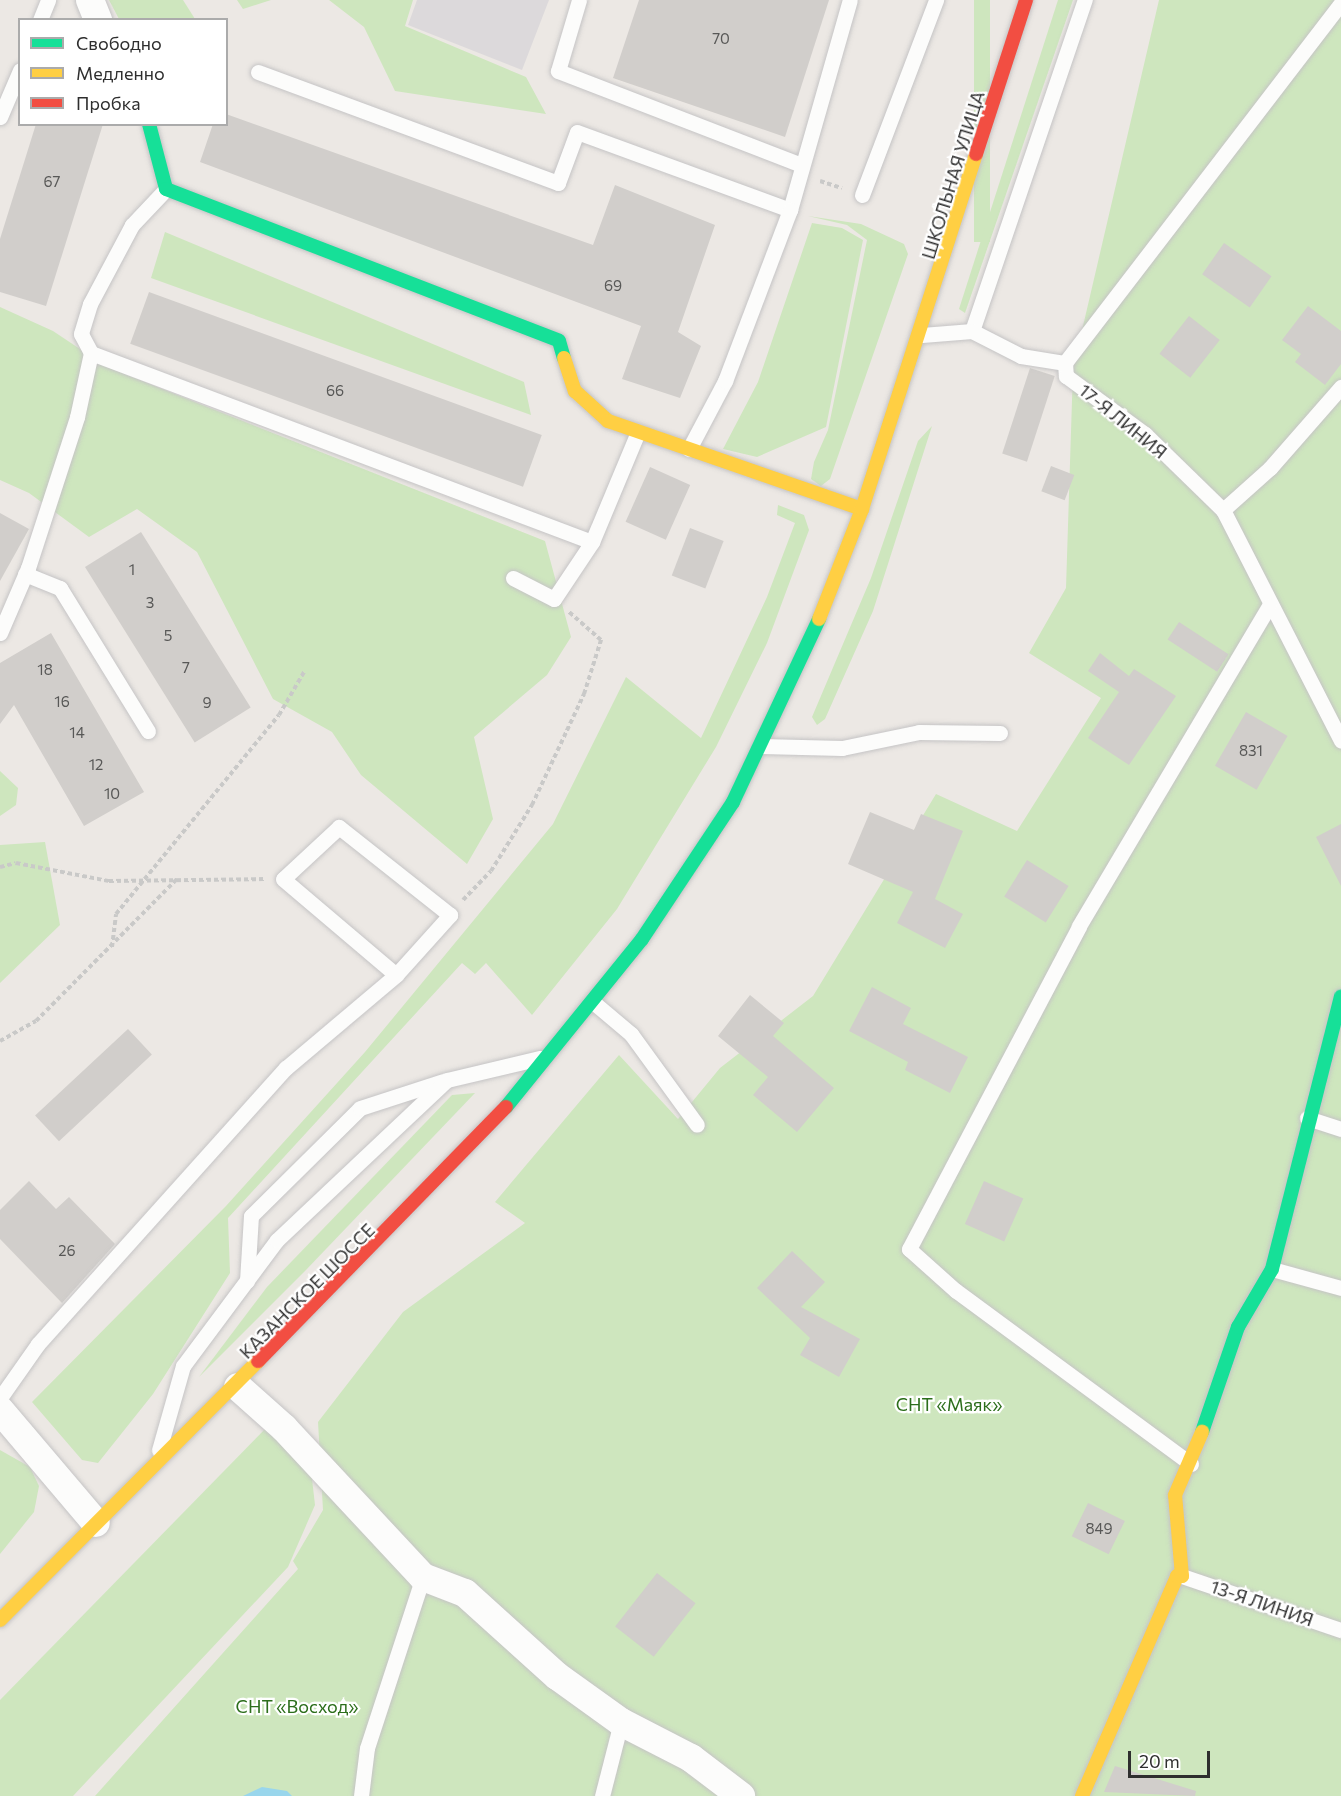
<!DOCTYPE html>
<html>
<head>
<meta charset="utf-8">
<style>
  body { margin:0 }
  #map { position:relative; width:1341px; height:1796px; overflow:hidden; background:#ece8e4; font-family:Commissioner,sans-serif }
  div>[style] { position:absolute }
  [style*='--x'] { left:calc(var(--x)*1px); top:calc(var(--y)*1px); width:calc(var(--w)*1px); rotate:calc(var(--a)*1deg) }
  .industrial>* { inset:0; background:#dcd9db }
  .green>* { inset:0; background:#cee6be; transform-origin:0 0 }
  .water>* { inset:0; background:#99d6ec }
  .building>* { inset:0; background:#d1cecb; transform-origin:0 0 }
  .path>* { height:4px; margin-top:-2px; transform-origin:0; background:repeating-linear-gradient(90deg,#c9c9c8 0 4.5px,transparent 0 7.5px) }
  .roads { filter:drop-shadow(0 0 2px #c5c4c5) drop-shadow(0 0 2px #c5c4c5) }
  .lane>* { height:15px; margin:-7.5px; padding:0 7.5px; transform-origin:7.5px; border-radius:7.5px; background:#fcfcfb }
  .street>* { height:28px; margin:-14px; padding:0 14px; transform-origin:14px; border-radius:14px; background:#fcfcfb }
  .fast>* { height:14px; margin:-7px; padding:0 7px; transform-origin:7px; border-radius:7px; background:#16e098 }
  .slow>* { height:14px; margin:-7px; padding:0 7px; transform-origin:7px; border-radius:7px; background:#ffcf43 }
  .jam>* { height:14px; margin:-7px; padding:0 7px; transform-origin:7px; border-radius:7px; background:#f24e42 }
  span { translate:-50% -50%; white-space:nowrap; text-align:center; line-height:1.15; -webkit-text-stroke:4.5px #fff; paint-order:stroke }
  .number-label { font-size:15px; color:#585857 }
  .number-label span { -webkit-text-stroke-width:0 }
  .street-label { font-size:18px; color:#2e2e2e }
  .park-label { font-size:18px; color:#2c6e1b }
  .legend { position:absolute; left:18px; top:18px; width:210px; height:108px; box-sizing:border-box; background:#fff; border:2px solid #ababab; margin:0; padding:8px 10px; list-style:none; font-size:18px; color:#2e2e2e }
  .legend li { display:flex; align-items:center; gap:12px; height:30px }
  .legend b { width:30px; border:2px solid #ababab }
  .scale { position:absolute; left:1128px; top:1751px; width:82px; height:27px; box-sizing:border-box; border:3px solid #2e2e2e; border-top:0; padding-left:8px; font-size:18px; line-height:21px; white-space:nowrap; color:#2e2e2e; -webkit-text-stroke:4px #fff; paint-order:stroke }
</style>
</head>
<body>
<div id="map">
  <div class="industrial">
    <div style="clip-path:polygon(417px 0,549px 0,522px 70px,408px 25px)"></div>
  </div>
  <div class="green">
    <div style="clip-path:polygon(109px 0,183px 0,195px 19px,119px 19px)"></div>
    <div style="clip-path:polygon(237px 0,271px 0,243px 9px)"></div>
    <div style="clip-path:polygon(329px 0,413px 0,405px 26px,526px 77px,546px 114px,395px 91px,364px 27px)"></div>
    <div style="left:974px;top:0;width:16px;height:242px"></div>
    <div style="clip-path:polygon(1058px 0,1073px 0,965px 313px,959px 309px)"></div>
    <div style="clip-path:polygon(1159px 0,1341px 0,1341px 1796px,95px 1796px,298px 1569px,293px 1561px,323px 1510px,318px 1422px,403px 1312px,525px 1223px,495px 1202px,619px 1055px,678px 1119px,720px 1068px,813px 996px,936px 794px,1017px 831px,1101px 698px,1029px 653px,1066px 588px,1073px 369px)"></div>
    <div style="clip-path:polygon(808px 216px,861px 224px,904px 244px,908px 254px,830px 479px,821px 486px,811px 479px,814px 462px,828px 430px,867px 240px,847px 225px)"></div>
    <div style="clip-path:polygon(812px 223px,842px 228px,863px 240px,826px 427px,757px 457px,723px 449px,758px 382px)"></div>
    <div style="clip-path:polygon(165px 232px,524px 382px,531px 415px,151px 278px)"></div>
    <div style="clip-path:polygon(0 307px,53px 331px,107px 367px,545px 541px,571px 637px,547px 675px,474px 737px,493px 819px,467px 864px,361px 775px,332px 732px,273px 699px,197px 552px,137px 509px,89px 537px,29px 493px,0 480px)"></div>
    <div style="clip-path:polygon(932px 426px,873px 611px,825px 719px,817px 725px,812px 717px,871px 578px,918px 441px)"></div>
    <div style="clip-path:polygon(778px 505px,804px 515px,809px 530px,767px 643px,716px 747px,617px 909px,532px 1015px,486px 963px,475px 974px,462px 963px,228px 1218px,230px 1273px,153px 1394px,98px 1463px,82px 1460px,32px 1402px,226px 1206px,365px 1052px,553px 824px,626px 677px,701px 738px,767px 597px,795px 523px,777px 515px)"></div>
    <div style="clip-path:polygon(0 771px,18px 788px,16px 805px,0 816px)"></div>
    <div style="clip-path:polygon(45px 842px,60px 925px,0 983px,0 845px)"></div>
    <div style="clip-path:polygon(475px 1093px,305px 1271px,199px 1377px,267px 1287px,452px 1095px)"></div>
    <div style="clip-path:polygon(269px 1425px,311px 1470px,315px 1505px,288px 1567px,73px 1796px,0 1796px,0 1700px)"></div>
    <div style="clip-path:polygon(0 1450px,30px 1467px,39px 1486px,34px 1512px,0 1554px)"></div>
  </div>
  <div class="water">
    <div style="clip-path:polygon(262px 1787px,287px 1791px,292px 1796px,243px 1796px)"></div>
  </div>
  <div class="building">
    <div style="clip-path:polygon(639px 0,829px 0,785px 137px,613px 78px)"></div>
    <div style="clip-path:polygon(226px 114px,593px 245px,615px 185px,715px 225px,678px 332px,701px 346px,680px 398px,622px 379px,641px 326px,200px 162px,213px 124px,226px 124px)"></div>
    <div style="clip-path:polygon(36px 124px,103px 124px,46px 306px,0 292px,0 239px)"></div>
    <div style="left:1224px;top:243px;width:58px;height:38px;rotate:35deg"></div>
    <div style="left:149px;top:292px;width:418px;height:55px;rotate:20deg"></div>
    <div style="clip-path:polygon(1308px 306px,1341px 331px,1341px 364px,1325px 385px,1295px 362px,1301px 354px,1282px 340px)"></div>
    <div style="left:1189px;top:316px;width:39px;height:48px;rotate:38deg"></div>
    <div style="left:1030px;top:368px;width:26px;height:90px;rotate:18deg"></div>
    <div style="left:1051px;top:466px;width:25px;height:27px;rotate:21deg"></div>
    <div style="left:650px;top:467px;width:44px;height:60px;rotate:24deg"></div>
    <div style="clip-path:polygon(0 513px,29px 529px,0 581px)"></div>
    <div style="left:690px;top:528px;width:36px;height:51px;rotate:21deg"></div>
    <div style="left:141px;top:532px;width:207px;height:66px;rotate:58deg"></div>
    <div style="left:1179px;top:622px;width:59px;height:21px;rotate:33deg"></div>
    <div style="clip-path:polygon(51px 633px,144px 792px,84px 826px,14px 705px,0 724px,0 663px)"></div>
    <div style="clip-path:polygon(1100px 653px,1129px 676px,1134px 669px,1176px 696px,1129px 765px,1088px 738px,1119px 692px,1088px 671px)"></div>
    <div style="left:1246px;top:712px;width:48px;height:62px;rotate:30deg"></div>
    <div style="clip-path:polygon(870px 812px,914px 830px,921px 814px,963px 831px,935px 899px,963px 914px,945px 948px,897px 923px,913px 892px,848px 864px)"></div>
    <div style="clip-path:polygon(1341px 824px,1341px 886px,1316px 837px)"></div>
    <div style="left:1027px;top:860px;width:49px;height:43px;rotate:32deg"></div>
    <div style="clip-path:polygon(872px 987px,911px 1008px,903px 1024px,968px 1057px,950px 1093px,905px 1070px,908px 1062px,849px 1031px)"></div>
    <div style="clip-path:polygon(750px 995px,784px 1023px,773px 1036px,834px 1088px,797px 1132px,753px 1095px,768px 1077px,718px 1036px)"></div>
    <div style="left:128px;top:1029px;width:35px;height:127px;rotate:47deg"></div>
    <div style="clip-path:polygon(29px 1181px,56px 1209px,69px 1197px,115px 1244px,62px 1303px,0 1239px,0 1210px)"></div>
    <div style="left:984px;top:1181px;width:43px;height:47px;rotate:24deg"></div>
    <div style="clip-path:polygon(792px 1251px,825px 1282px,801px 1307px,860px 1339px,839px 1377px,800px 1355px,810px 1338px,757px 1288px)"></div>
    <div style="left:1088px;top:1503px;width:41px;height:37px;rotate:26deg"></div>
    <div style="left:657px;top:1573px;width:49px;height:68px;rotate:38deg"></div>
    <div style="clip-path:polygon(1115px 1766px,1196px 1791px,1195px 1796px,1104px 1792px)"></div>
  </div>
  <div class="path">
    <div style="--x:820;--y:181;--w:23;--a:18"></div>
    <div style="--x:0;--y:867;--w:16;--a:-14"></div>
    <div style="--x:16;--y:863;--w:95;--a:11"></div>
    <div style="--x:109;--y:881;--w:155;--a:-0.7"></div>
    <div style="--x:463;--y:900;--w:40;--a:-46"></div>
    <div style="--x:491;--y:871;--w:78;--a:-58.2"></div>
    <div style="--x:532;--y:805;--w:123;--a:-64.9"></div>
    <div style="--x:584;--y:694;--w:57;--a:-72.5"></div>
    <div style="--x:601;--y:640;--w:44;--a:-138.7"></div>
    <div style="--x:112;--y:947;--w:33;--a:-83"></div>
    <div style="--x:116;--y:914;--w:257;--a:-50.7"></div>
    <div style="--x:279;--y:715;--w:50;--a:-59.8"></div>
    <div style="--x:0;--y:1041;--w:41;--a:-29.1"></div>
    <div style="--x:36;--y:1021;--w:202;--a:-45.2"></div>
  </div>
  <div class="roads">
    <div class="lane">
      <div style="--x:579;--y:0;--w:74;--a:106.5"></div>
      <div style="--x:558;--y:71;--w:261;--a:21.1"></div>
      <div style="--x:1341;--y:3;--w:454;--a:127.5"></div>
      <div style="--x:1065;--y:363;--w:13;--a:86"></div>
      <div style="--x:1066;--y:376;--w:98;--a:36.3"></div>
      <div style="--x:1145;--y:434;--w:109;--a:44.3"></div>
      <div style="--x:1223;--y:510;--w:259;--a:62.9"></div>
      <div style="--x:40;--y:20;--w:22;--a:-68"></div>
      <div style="--x:258;--y:72;--w:320;--a:20.3"></div>
      <div style="--x:558;--y:183;--w:54;--a:-69.6"></div>
      <div style="--x:577;--y:132;--w:227;--a:20.1"></div>
      <div style="--x:790;--y:210;--w:218;--a:-74.1"></div>
      <div style="--x:0;--y:117;--w:51;--a:-66.9"></div>
      <div style="--x:166;--y:189;--w:50;--a:133.4"></div>
      <div style="--x:132;--y:225;--w:89;--a:118"></div>
      <div style="--x:90;--y:304;--w:31;--a:107"></div>
      <div style="--x:81;--y:334;--w:21;--a:62"></div>
      <div style="--x:91;--y:353;--w:535;--a:20.67"></div>
      <div style="--x:592;--y:542;--w:119;--a:-67.3"></div>
      <div style="--x:862;--y:195;--w:209;--a:-69.2"></div>
      <div style="--x:972;--y:331;--w:350;--a:-71.2"></div>
      <div style="--x:922;--y:335;--w:50;--a:-4.6"></div>
      <div style="--x:972;--y:331;--w:55;--a:27"></div>
      <div style="--x:1021;--y:356;--w:45;--a:9"></div>
      <div style="--x:689;--y:449;--w:77;--a:-62.1"></div>
      <div style="--x:725;--y:381;--w:183;--a:-69.2"></div>
      <div style="--x:1223;--y:510;--w:63;--a:-41.8"></div>
      <div style="--x:1270;--y:468;--w:108;--a:-48.8"></div>
      <div style="--x:25;--y:574;--w:38;--a:22"></div>
      <div style="--x:60;--y:588;--w:168;--a:58.4"></div>
      <div style="--x:513;--y:578;--w:46;--a:27.1"></div>
      <div style="--x:554;--y:599;--w:69;--a:-56.3"></div>
      <div style="--x:0;--y:633;--w:71;--a:-66.7"></div>
      <div style="--x:28;--y:568;--w:159;--a:-72"></div>
      <div style="--x:77;--y:417;--w:66;--a:-77.7"></div>
      <div style="--x:761;--y:746;--w:81;--a:1.4"></div>
      <div style="--x:842;--y:748;--w:79;--a:-11.7"></div>
      <div style="--x:919;--y:732;--w:81;--a:0.7"></div>
      <div style="--x:593;--y:1002;--w:50;--a:40.1"></div>
      <div style="--x:631;--y:1034;--w:112;--a:54"></div>
      <div style="--x:1307;--y:1118;--w:36;--a:18"></div>
      <div style="--x:1272;--y:1269;--w:72;--a:15.4"></div>
      <div style="--x:247;--y:1281;--w:65;--a:-86.5"></div>
      <div style="--x:251;--y:1216;--w:153;--a:-44.7"></div>
      <div style="--x:360;--y:1108;--w:87;--a:-18"></div>
      <div style="--x:0;--y:1398;--w:66;--a:-54.9"></div>
      <div style="--x:38;--y:1344;--w:371;--a:-48.1"></div>
      <div style="--x:286;--y:1068;--w:144;--a:-40.2"></div>
      <div style="--x:396;--y:975;--w:81;--a:-48"></div>
      <div style="--x:450;--y:915;--w:142;--a:-141.6"></div>
      <div style="--x:339;--y:827;--w:76;--a:137.1"></div>
      <div style="--x:283;--y:879;--w:148;--a:40.3"></div>
      <div style="--x:159;--y:1450;--w:87;--a:-74.1"></div>
      <div style="--x:183;--y:1366;--w:157;--a:-53.3"></div>
      <div style="--x:277;--y:1240;--w:233;--a:-43.3"></div>
      <div style="--x:447;--y:1080;--w:96;--a:-13.3"></div>
      <div style="--x:1191;--y:1464;--w:292;--a:-143.6"></div>
      <div style="--x:956;--y:1291;--w:63;--a:-138.2"></div>
      <div style="--x:909;--y:1249;--w:365;--a:-62.2"></div>
      <div style="--x:1079;--y:926;--w:372;--a:-59.3"></div>
      <div style="--x:1182;--y:1576;--w:168;--a:18.8"></div>
      <div style="--x:361;--y:1796;--w:48;--a:-82.9"></div>
      <div style="--x:367;--y:1748;--w:180;--a:-71.9"></div>
      <div style="--x:602;--y:1796;--w:76;--a:-75.6"></div>
    </div>
    <div class="street">
      <div style="--x:90;--y:0;--w:22;--a:68"></div>
      <div style="--x:238;--y:1387;--w:62;--a:41.7"></div>
      <div style="--x:284;--y:1428;--w:204;--a:47"></div>
      <div style="--x:423;--y:1577;--w:45;--a:20.9"></div>
      <div style="--x:465;--y:1593;--w:124;--a:42.1"></div>
      <div style="--x:557;--y:1676;--w:79;--a:35.7"></div>
      <div style="--x:621;--y:1722;--w:79;--a:27.2"></div>
      <div style="--x:691;--y:1758;--w:63;--a:37.2"></div>
      <div style="--x:0;--y:1410;--w:148;--a:49.7"></div>
    </div>
    <div class="fast">
      <div style="--x:149;--y:124;--w:67;--a:75.3"></div>
      <div style="--x:166;--y:189;--w:421;--a:21.1"></div>
      <div style="--x:559;--y:341;--w:18;--a:74"></div>
      <div style="--x:506;--y:1107;--w:216;--a:-51"></div>
      <div style="--x:642;--y:939;--w:164;--a:-56.4"></div>
      <div style="--x:733;--y:802;--w:202;--a:-64.8"></div>
      <div style="--x:1202;--y:1432;--w:111;--a:-71.1"></div>
      <div style="--x:1238;--y:1327;--w:67;--a:-59.6"></div>
      <div style="--x:1272;--y:1269;--w:281;--a:-75.8"></div>
    </div>
    <div class="slow">
      <div style="--x:564;--y:358;--w:35;--a:72"></div>
      <div style="--x:575;--y:391;--w:45;--a:42.3"></div>
      <div style="--x:608;--y:421;--w:269;--a:19.1"></div>
      <div style="--x:819;--y:619;--w:118;--a:-68.6"></div>
      <div style="--x:862;--y:509;--w:373;--a:-72.2"></div>
      <div style="--x:0;--y:1620;--w:366;--a:-45.1"></div>
      <div style="--x:1082;--y:1796;--w:240;--a:-66.6"></div>
      <div style="--x:1177;--y:1576;--w:5;--a:0"></div>
      <div style="--x:1182;--y:1576;--w:81;--a:-94.9"></div>
      <div style="--x:1175;--y:1495;--w:69;--a:-66.8"></div>
    </div>
    <div class="jam">
      <div style="--x:976;--y:154;--w:162;--a:-72"></div>
      <div style="--x:258;--y:1361;--w:355;--a:-45.7"></div>
    </div>
  </div>
  <div class="number-label">
    <span style="left:721px;top:39px">70</span>
    <span style="left:52px;top:182px">67</span>
    <span style="left:613px;top:286px">69</span>
    <span style="left:335px;top:391px">66</span>
    <span style="left:132px;top:570px">1</span>
    <span style="left:150px;top:603px">3</span>
    <span style="left:168px;top:636px">5</span>
    <span style="left:186px;top:668px">7</span>
    <span style="left:45px;top:670px">18</span>
    <span style="left:62px;top:702px">16</span>
    <span style="left:207px;top:703px">9</span>
    <span style="left:77px;top:733px">14</span>
    <span style="left:1251px;top:751px">831</span>
    <span style="left:96px;top:765px">12</span>
    <span style="left:112px;top:794px">10</span>
    <span style="left:67px;top:1251px">26</span>
    <span style="left:1099px;top:1529px">849</span>
  </div>
  <div class="street-label">
    <span style="left:953px;top:175px;rotate:-73deg">ШКОЛЬНАЯ УЛИЦА</span>
    <span style="left:1123px;top:421px;rotate:39deg">17-Я ЛИНИЯ</span>
    <span style="left:307px;top:1291px;rotate:-45deg">КАЗАНСКОЕ ШОССЕ</span>
    <span style="left:1262px;top:1603px;rotate:19deg">13-Я ЛИНИЯ</span>
  </div>
  <div class="park-label">
    <span style="left:949px;top:1404px">СНТ «Маяк»</span>
    <span style="left:297px;top:1706px">СНТ «Восход»</span>
  </div>
  <ul class="legend">
  <li><b style="height:8px;background:#16e098"></b>Свободно</li>
  <li><b style="height:8px;background:#ffcf43"></b>Медленно</li>
  <li><b style="height:8px;background:#f24e42"></b>Пробка</li>
  </ul>
  <div class="scale">20 m</div>
</div>
</body>
</html>
